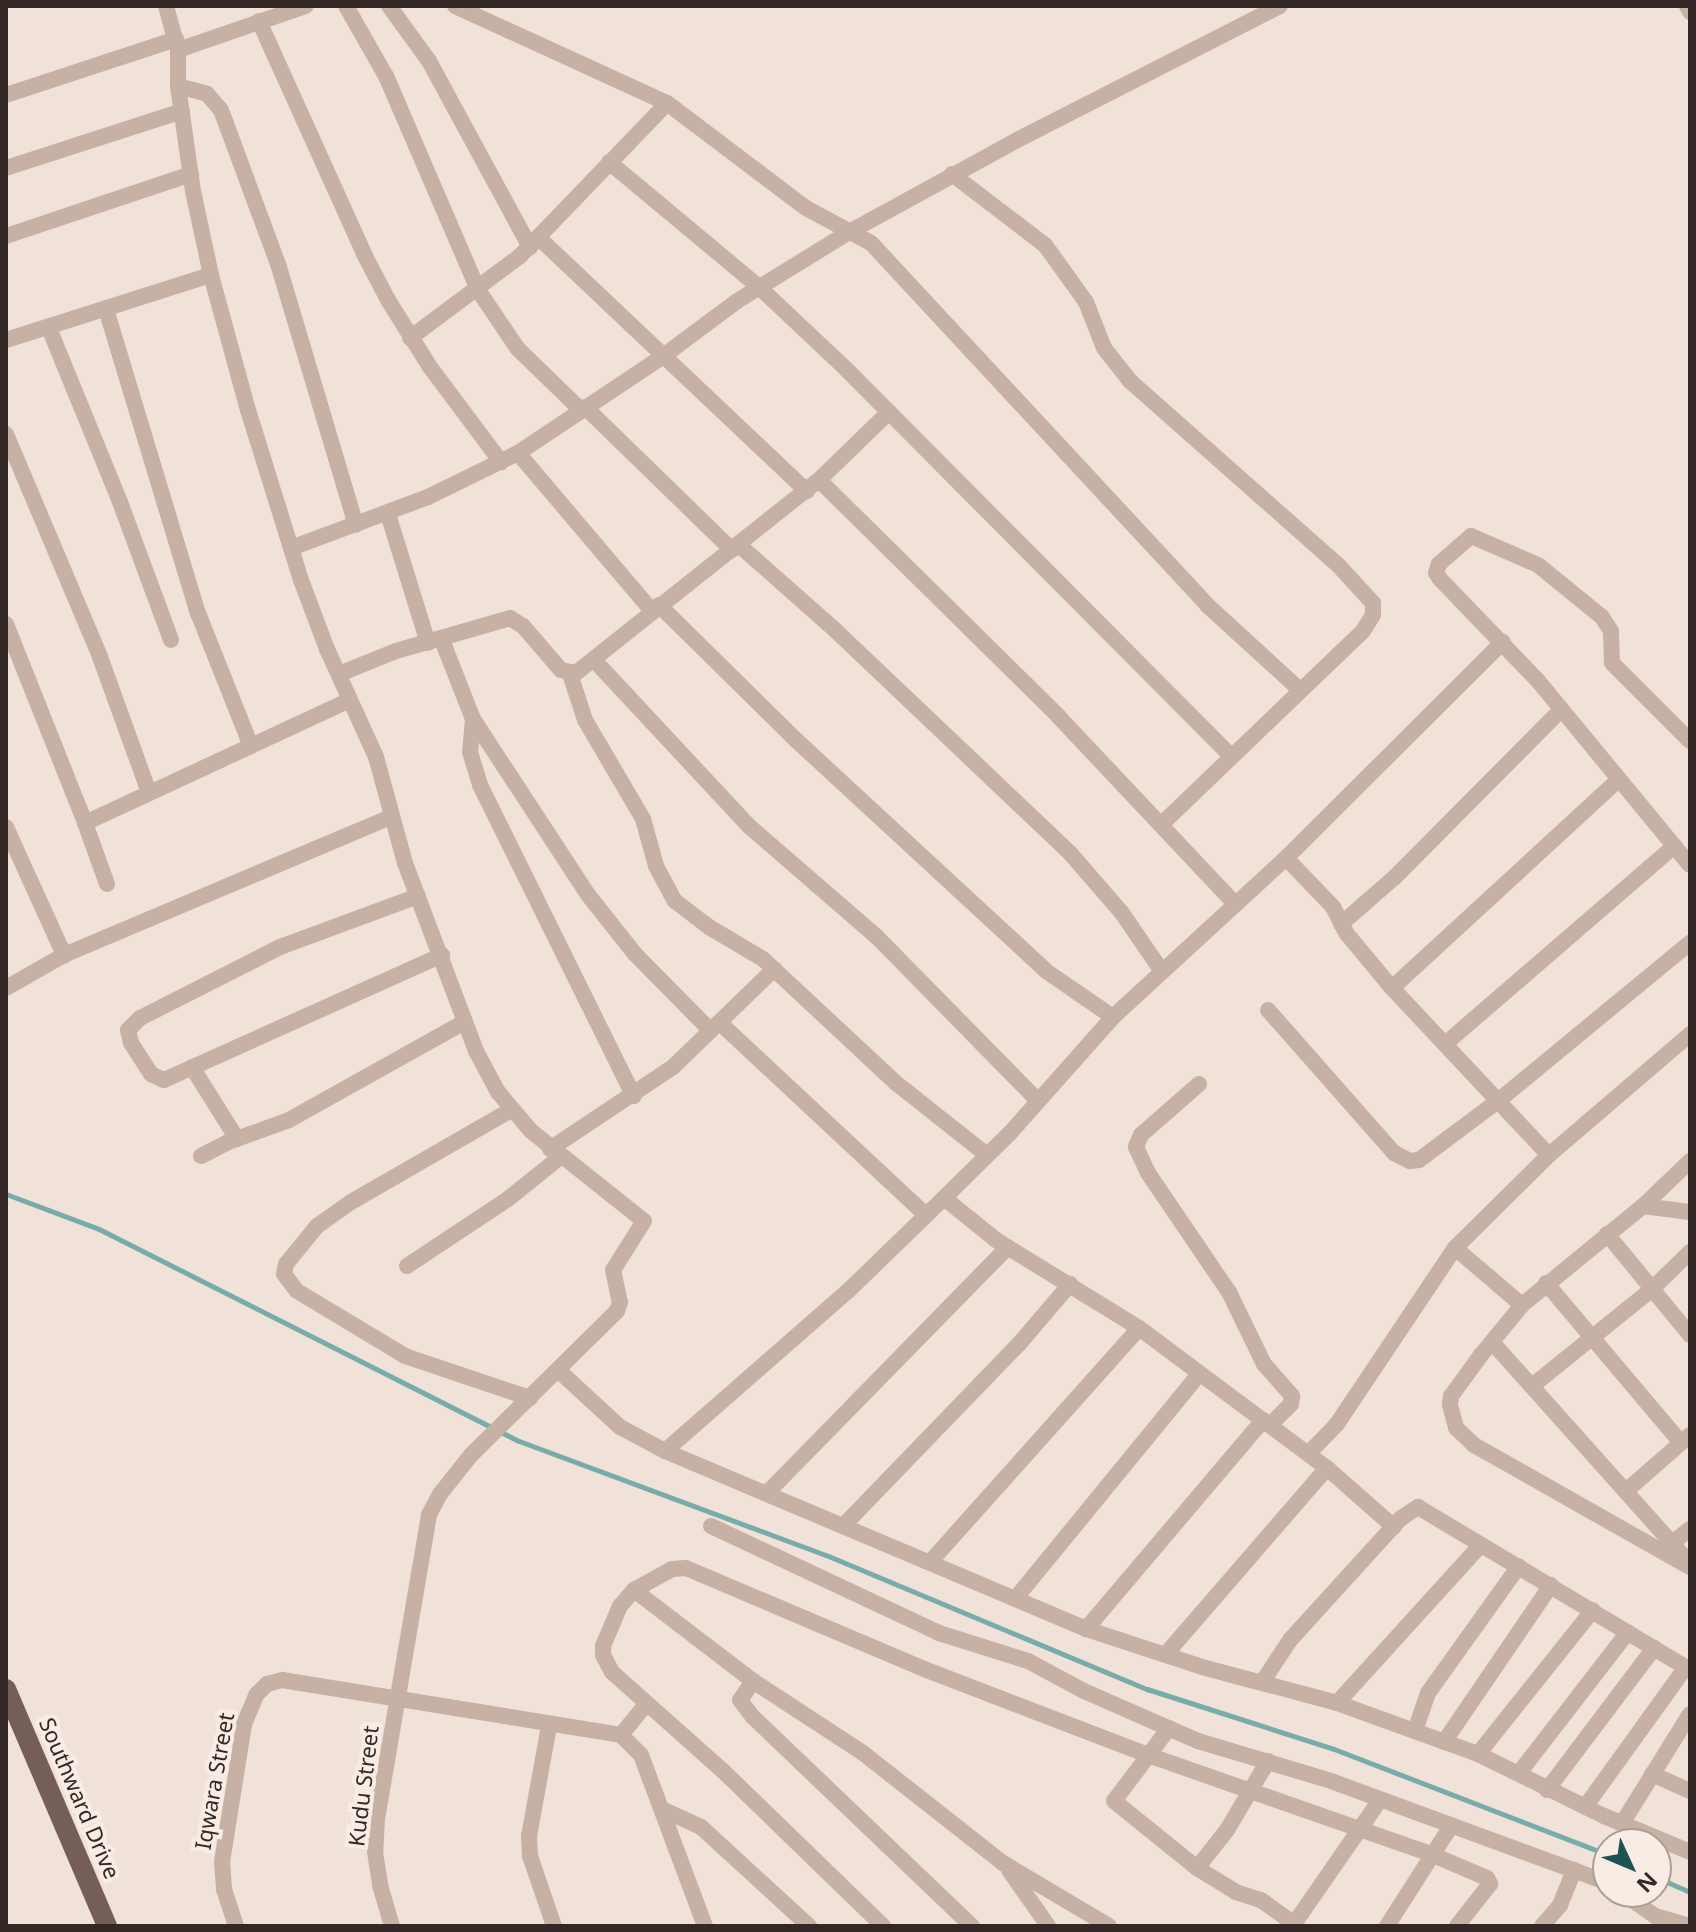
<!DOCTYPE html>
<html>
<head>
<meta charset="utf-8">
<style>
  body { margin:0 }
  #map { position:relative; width:1696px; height:1932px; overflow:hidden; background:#f0e2d8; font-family:"Noto Sans",sans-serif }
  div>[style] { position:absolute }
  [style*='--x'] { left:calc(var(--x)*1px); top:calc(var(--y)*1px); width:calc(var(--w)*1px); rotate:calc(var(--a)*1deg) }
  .stream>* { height:5px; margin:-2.5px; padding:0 2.5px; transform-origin:2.5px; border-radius:2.5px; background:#78aca8 }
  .minor>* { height:16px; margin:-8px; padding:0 8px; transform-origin:8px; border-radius:8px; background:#c7b0a4 }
  .major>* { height:20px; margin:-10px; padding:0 10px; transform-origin:10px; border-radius:10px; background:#755e57 }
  span { translate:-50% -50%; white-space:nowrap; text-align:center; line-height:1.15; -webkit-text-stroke:8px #f8ece4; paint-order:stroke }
  .street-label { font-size:22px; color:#332826 }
  .frame { position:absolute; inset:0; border:8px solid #332826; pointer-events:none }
  .north { position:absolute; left:1592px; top:1828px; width:80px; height:80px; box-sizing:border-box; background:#f8ece4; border:2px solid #a99e98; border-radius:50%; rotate:134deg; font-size:22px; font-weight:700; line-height:32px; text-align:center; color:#332826 }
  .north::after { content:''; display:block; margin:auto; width:28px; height:36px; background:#1d5350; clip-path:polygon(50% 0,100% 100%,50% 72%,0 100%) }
</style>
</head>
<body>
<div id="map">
  <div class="stream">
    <div style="--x:6;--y:1194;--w:99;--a:20.6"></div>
    <div style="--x:99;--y:1229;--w:470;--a:26.8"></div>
    <div style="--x:519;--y:1441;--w:327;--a:20.4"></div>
    <div style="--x:826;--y:1555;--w:348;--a:22.7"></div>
    <div style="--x:1147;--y:1689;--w:196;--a:17.8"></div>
    <div style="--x:1334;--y:1749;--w:294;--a:21.1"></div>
    <div style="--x:1656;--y:1877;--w:37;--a:24"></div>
  </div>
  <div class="minor">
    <div style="--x:166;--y:6;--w:46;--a:74.7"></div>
    <div style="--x:178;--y:50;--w:36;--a:90"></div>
    <div style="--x:178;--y:86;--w:106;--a:81.9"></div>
    <div style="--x:193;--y:191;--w:86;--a:77.9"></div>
    <div style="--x:211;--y:275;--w:140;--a:74.7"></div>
    <div style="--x:248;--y:410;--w:178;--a:72.7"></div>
    <div style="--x:301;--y:580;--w:74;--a:69.4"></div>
    <div style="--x:327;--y:649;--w:119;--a:65.6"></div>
    <div style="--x:376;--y:757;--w:110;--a:74.7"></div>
    <div style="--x:405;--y:863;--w:201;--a:69.3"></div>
    <div style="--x:476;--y:1051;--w:47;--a:61.8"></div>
    <div style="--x:498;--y:1092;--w:51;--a:49.8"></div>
    <div style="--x:531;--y:1131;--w:144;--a:38.5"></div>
    <div style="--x:644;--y:1221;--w:58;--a:122.3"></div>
    <div style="--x:613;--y:1270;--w:33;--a:78"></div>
    <div style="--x:620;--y:1302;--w:9;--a:108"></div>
    <div style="--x:617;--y:1311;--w:205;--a:135.4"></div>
    <div style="--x:471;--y:1455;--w:50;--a:128.5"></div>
    <div style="--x:440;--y:1494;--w:24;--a:118"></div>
    <div style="--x:429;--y:1515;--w:308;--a:99.7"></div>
    <div style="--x:377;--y:1819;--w:33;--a:93"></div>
    <div style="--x:375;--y:1852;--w:33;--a:81"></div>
    <div style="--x:380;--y:1885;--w:43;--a:73.7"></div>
    <div style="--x:346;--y:6;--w:81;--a:60.3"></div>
    <div style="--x:386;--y:76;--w:233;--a:66.7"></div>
    <div style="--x:478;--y:290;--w:71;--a:55.9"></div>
    <div style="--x:518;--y:349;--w:88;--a:44.1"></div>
    <div style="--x:389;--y:6;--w:68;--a:54"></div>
    <div style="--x:429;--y:61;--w:212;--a:61.5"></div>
    <div style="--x:455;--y:6;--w:233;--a:24.6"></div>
    <div style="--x:667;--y:103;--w:174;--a:37.1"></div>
    <div style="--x:806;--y:208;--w:74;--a:28.3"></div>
    <div style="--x:871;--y:243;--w:494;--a:47.1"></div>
    <div style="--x:1207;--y:605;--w:125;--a:42.4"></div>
    <div style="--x:1687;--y:6;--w:7;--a:63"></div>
    <div style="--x:259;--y:21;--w:256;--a:65.7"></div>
    <div style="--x:364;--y:254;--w:52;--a:62.4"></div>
    <div style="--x:388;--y:300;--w:79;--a:57.9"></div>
    <div style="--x:430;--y:367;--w:119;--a:53.2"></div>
    <div style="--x:178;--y:50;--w:135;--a:-19"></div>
    <div style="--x:178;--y:86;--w:30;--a:15"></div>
    <div style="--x:207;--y:94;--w:21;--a:49"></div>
    <div style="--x:221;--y:110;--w:167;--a:69.7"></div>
    <div style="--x:279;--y:267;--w:269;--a:73.4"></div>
    <div style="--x:6;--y:95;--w:179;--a:-18.2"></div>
    <div style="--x:609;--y:162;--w:195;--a:39.8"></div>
    <div style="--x:759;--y:287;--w:120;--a:43.3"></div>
    <div style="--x:846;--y:369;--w:544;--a:45.15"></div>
    <div style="--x:6;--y:168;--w:185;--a:-17.9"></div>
    <div style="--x:952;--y:174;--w:117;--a:37.4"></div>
    <div style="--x:1045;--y:245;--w:70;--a:54.3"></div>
    <div style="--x:1086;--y:302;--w:49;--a:68.6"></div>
    <div style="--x:1104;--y:348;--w:42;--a:51.8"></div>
    <div style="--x:1130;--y:381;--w:278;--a:41.5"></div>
    <div style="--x:1338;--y:565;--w:52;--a:47.4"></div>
    <div style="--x:1373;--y:603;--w:12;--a:90"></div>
    <div style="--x:1373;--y:615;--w:19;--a:122"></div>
    <div style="--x:1363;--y:631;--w:279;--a:136.2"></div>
    <div style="--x:6;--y:236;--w:195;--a:-18.5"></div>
    <div style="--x:538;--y:237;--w:370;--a:43.4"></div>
    <div style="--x:106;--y:309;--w:318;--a:73.2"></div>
    <div style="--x:198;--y:613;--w:143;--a:68.3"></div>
    <div style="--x:49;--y:328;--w:188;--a:67.8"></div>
    <div style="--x:120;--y:502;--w:147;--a:69.7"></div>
    <div style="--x:410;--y:338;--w:137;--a:-36.7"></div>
    <div style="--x:520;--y:256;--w:212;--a:-46.1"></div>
    <div style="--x:6;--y:340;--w:215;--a:-17.6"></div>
    <div style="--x:585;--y:407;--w:205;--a:44.2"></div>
    <div style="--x:889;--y:412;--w:98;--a:135.8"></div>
    <div style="--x:819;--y:480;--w:336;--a:44.6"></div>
    <div style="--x:1058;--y:716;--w:257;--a:46.7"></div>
    <div style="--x:6;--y:434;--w:242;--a:67.1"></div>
    <div style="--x:100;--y:657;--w:144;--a:70.1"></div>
    <div style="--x:518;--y:453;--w:206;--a:49.7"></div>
    <div style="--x:388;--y:514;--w:135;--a:72.8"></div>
    <div style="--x:739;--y:545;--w:128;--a:41.5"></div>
    <div style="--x:835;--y:630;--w:324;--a:43.5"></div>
    <div style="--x:1070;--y:853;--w:79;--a:49.1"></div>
    <div style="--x:1122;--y:913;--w:69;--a:55.6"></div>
    <div style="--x:291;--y:548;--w:146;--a:-20.4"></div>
    <div style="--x:428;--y:497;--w:100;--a:-26.1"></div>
    <div style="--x:518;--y:453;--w:173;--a:-33.7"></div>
    <div style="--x:662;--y:357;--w:94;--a:-36.7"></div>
    <div style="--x:737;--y:301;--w:134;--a:-31.6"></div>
    <div style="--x:851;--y:231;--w:189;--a:-28.7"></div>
    <div style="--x:1017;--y:140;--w:295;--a:-27"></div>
    <div style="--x:659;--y:605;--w:192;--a:44.6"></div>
    <div style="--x:796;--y:740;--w:340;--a:42.7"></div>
    <div style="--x:1046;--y:971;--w:81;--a:34.5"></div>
    <div style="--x:6;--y:624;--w:214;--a:68.3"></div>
    <div style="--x:442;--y:640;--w:85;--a:68.6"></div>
    <div style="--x:473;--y:719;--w:212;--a:56.8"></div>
    <div style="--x:589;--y:896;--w:74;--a:51.6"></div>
    <div style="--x:635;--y:954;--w:108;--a:45.4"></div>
    <div style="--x:595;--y:661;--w:227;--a:47"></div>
    <div style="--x:750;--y:827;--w:169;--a:40.9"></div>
    <div style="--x:878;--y:938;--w:228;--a:45.5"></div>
    <div style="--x:339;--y:674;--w:61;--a:-22"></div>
    <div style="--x:396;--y:651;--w:119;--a:-16.1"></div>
    <div style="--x:510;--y:618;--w:15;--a:32"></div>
    <div style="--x:523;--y:626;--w:58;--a:49.2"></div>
    <div style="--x:561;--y:670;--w:15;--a:11"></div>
    <div style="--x:576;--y:673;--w:310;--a:-38.5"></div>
    <div style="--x:570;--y:674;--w:48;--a:71.9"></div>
    <div style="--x:585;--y:720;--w:115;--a:59.6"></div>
    <div style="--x:643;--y:819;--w:49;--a:74.5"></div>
    <div style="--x:656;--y:866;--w:40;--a:62"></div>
    <div style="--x:675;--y:901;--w:43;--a:37.4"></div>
    <div style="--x:709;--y:927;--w:63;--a:30.7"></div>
    <div style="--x:763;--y:959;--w:182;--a:43"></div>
    <div style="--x:896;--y:1083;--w:116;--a:38.4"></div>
    <div style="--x:473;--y:719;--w:33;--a:95"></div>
    <div style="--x:470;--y:752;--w:34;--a:73"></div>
    <div style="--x:480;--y:785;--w:347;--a:63.7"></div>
    <div style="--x:1690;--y:741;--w:110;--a:-135"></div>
    <div style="--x:1612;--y:663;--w:32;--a:-92"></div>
    <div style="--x:1611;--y:631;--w:17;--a:-123"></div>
    <div style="--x:1602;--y:617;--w:82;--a:-140.9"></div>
    <div style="--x:1538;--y:565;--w:73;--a:-156.6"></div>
    <div style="--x:1471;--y:536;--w:43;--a:138.8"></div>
    <div style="--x:1439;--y:564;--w:9;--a:108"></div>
    <div style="--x:1436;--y:573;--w:7;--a:56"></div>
    <div style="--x:1440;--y:579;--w:143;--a:46.1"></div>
    <div style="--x:1539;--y:682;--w:237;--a:50.5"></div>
    <div style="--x:6;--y:827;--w:141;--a:65.6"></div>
    <div style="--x:1286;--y:858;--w:68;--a:46.2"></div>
    <div style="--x:1333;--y:907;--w:30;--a:63"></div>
    <div style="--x:1347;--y:934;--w:70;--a:50.2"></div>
    <div style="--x:1392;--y:988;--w:229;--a:46.8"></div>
    <div style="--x:107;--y:884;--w:65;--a:-109.8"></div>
    <div style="--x:85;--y:823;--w:292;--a:-24.9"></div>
    <div style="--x:418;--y:896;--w:147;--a:159.7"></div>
    <div style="--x:280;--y:947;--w:157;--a:153.1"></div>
    <div style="--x:140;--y:1018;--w:17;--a:135"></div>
    <div style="--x:128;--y:1030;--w:13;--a:77"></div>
    <div style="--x:131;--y:1043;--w:37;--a:57"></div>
    <div style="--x:151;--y:1074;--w:14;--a:25"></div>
    <div style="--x:164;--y:1080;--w:305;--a:-24.2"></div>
    <div style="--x:1341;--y:924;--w:70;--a:-41"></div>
    <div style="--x:1394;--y:878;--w:237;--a:-45.2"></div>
    <div style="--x:6;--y:988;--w:67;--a:-29.6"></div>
    <div style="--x:64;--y:955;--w:354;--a:-22.9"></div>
    <div style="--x:1392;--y:988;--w:307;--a:-42.6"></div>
    <div style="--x:1268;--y:1010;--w:191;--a:48.6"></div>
    <div style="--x:1394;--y:1153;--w:18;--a:27"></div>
    <div style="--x:1410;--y:1161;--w:9;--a:-6"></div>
    <div style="--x:1419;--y:1160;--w:99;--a:-36.8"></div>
    <div style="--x:1498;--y:1101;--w:249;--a:-39.5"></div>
    <div style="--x:720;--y:1023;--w:282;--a:43"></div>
    <div style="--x:1445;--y:1044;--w:303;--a:-40.8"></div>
    <div style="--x:192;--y:1067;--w:85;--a:58"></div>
    <div style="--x:1199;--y:1084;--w:77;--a:138.7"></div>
    <div style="--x:1141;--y:1135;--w:13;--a:113"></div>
    <div style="--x:1136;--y:1147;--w:29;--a:65"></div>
    <div style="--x:1148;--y:1173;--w:144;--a:55.8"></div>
    <div style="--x:1229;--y:1292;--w:80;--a:64.1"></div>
    <div style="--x:1264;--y:1364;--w:43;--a:48.8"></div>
    <div style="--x:1292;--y:1396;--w:8;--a:97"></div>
    <div style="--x:1291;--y:1404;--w:30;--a:135"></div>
    <div style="--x:511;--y:1110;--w:185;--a:150.1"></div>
    <div style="--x:351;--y:1202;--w:42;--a:144.8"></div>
    <div style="--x:317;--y:1226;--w:49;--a:129.2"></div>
    <div style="--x:286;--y:1264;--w:10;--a:101"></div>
    <div style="--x:284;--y:1274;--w:21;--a:53"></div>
    <div style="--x:297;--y:1291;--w:126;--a:31"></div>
    <div style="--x:405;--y:1356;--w:132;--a:18.6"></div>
    <div style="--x:550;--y:1149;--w:148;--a:-33.7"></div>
    <div style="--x:673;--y:1067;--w:141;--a:-44.1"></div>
    <div style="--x:201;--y:1156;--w:30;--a:-27"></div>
    <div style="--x:228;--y:1142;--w:65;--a:-19.8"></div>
    <div style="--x:289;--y:1120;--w:201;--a:-29.2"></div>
    <div style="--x:1690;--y:1161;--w:65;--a:136.2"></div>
    <div style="--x:1643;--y:1206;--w:156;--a:140.7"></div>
    <div style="--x:1522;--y:1305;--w:65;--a:129.4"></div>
    <div style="--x:1481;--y:1355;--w:51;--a:126.2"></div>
    <div style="--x:1451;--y:1396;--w:9;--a:96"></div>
    <div style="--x:1450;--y:1405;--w:24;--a:75"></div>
    <div style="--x:1456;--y:1428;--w:25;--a:43"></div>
    <div style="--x:1474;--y:1445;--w:248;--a:29.5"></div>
    <div style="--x:944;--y:1198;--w:67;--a:38.9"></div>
    <div style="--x:996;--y:1240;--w:168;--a:31.6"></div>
    <div style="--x:1139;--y:1328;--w:234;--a:36.7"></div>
    <div style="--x:1327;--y:1468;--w:245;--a:130.9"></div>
    <div style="--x:1643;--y:1206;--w:47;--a:7.3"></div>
    <div style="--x:1607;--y:1234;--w:131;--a:50.6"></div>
    <div style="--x:1455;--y:1248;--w:88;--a:40.4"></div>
    <div style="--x:407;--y:1266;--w:121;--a:-33.6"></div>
    <div style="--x:508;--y:1199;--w:67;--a:-38.9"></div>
    <div style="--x:1546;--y:1283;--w:209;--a:49.8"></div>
    <div style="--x:1492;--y:1342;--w:294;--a:48.2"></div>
    <div style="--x:558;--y:1370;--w:84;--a:42.6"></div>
    <div style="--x:620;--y:1427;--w:51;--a:28.1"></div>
    <div style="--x:665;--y:1451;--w:457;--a:22.9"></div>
    <div style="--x:1086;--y:1629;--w:122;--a:18.1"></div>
    <div style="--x:1202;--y:1667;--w:140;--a:14.9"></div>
    <div style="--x:1337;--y:1703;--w:150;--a:19.9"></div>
    <div style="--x:1478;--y:1754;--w:140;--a:26.2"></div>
    <div style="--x:1604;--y:1816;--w:93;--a:22.7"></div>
    <div style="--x:1532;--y:1386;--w:154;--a:-38.9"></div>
    <div style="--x:1652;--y:1289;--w:53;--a:-44.2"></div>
    <div style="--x:665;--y:1451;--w:243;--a:-41.2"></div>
    <div style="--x:848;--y:1291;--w:134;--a:-44.1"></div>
    <div style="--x:944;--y:1198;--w:93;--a:-44.6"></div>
    <div style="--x:1010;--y:1133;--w:155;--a:-48.4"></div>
    <div style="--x:1113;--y:1017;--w:235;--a:-42.6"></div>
    <div style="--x:1286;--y:858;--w:306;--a:-44.9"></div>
    <div style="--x:1309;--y:1453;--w:40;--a:-46"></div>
    <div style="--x:1337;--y:1424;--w:212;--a:-56.2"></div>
    <div style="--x:1455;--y:1248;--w:132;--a:-44.7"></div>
    <div style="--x:1549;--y:1155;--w:186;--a:-40.6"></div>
    <div style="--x:1327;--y:1468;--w:89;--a:41.4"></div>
    <div style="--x:1626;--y:1491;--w:85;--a:-41.2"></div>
    <div style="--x:768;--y:1492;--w:342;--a:-45.6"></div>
    <div style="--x:844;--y:1525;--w:252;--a:-46"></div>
    <div style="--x:1019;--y:1344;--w:79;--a:-49.6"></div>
    <div style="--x:711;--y:1526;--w:252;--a:25.1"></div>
    <div style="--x:939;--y:1633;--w:93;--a:17.5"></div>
    <div style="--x:1028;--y:1661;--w:64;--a:28.2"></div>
    <div style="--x:1084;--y:1691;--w:124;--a:23.7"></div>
    <div style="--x:1198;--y:1741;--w:139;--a:16.7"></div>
    <div style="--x:1331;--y:1781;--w:295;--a:20.2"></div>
    <div style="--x:1672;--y:1543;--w:23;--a:-38"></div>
    <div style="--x:931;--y:1561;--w:312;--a:-48.2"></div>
    <div style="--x:634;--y:1590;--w:150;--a:37.4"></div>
    <div style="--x:753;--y:1681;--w:131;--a:33.2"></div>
    <div style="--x:863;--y:1753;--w:178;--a:38.2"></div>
    <div style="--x:1003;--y:1863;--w:123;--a:30.7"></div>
    <div style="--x:1015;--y:1599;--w:291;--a:-50.7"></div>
    <div style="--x:1086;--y:1629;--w:274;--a:-49.7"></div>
    <div style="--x:753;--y:1681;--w:23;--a:124"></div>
    <div style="--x:740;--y:1700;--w:21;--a:53"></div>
    <div style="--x:753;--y:1717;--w:303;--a:43.7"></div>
    <div style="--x:1263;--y:1681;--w:49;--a:-56.6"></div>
    <div style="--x:1290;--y:1640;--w:164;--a:-47.7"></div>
    <div style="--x:1400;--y:1519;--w:22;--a:-34"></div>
    <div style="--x:1418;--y:1507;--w:317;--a:30.9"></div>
    <div style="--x:1337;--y:1703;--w:214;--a:-47.7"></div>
    <div style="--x:549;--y:1726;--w:112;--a:100.3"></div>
    <div style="--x:529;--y:1836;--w:20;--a:87"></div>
    <div style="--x:530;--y:1856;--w:74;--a:71.1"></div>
    <div style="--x:1169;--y:1728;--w:91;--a:127"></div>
    <div style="--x:1114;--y:1801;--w:107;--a:38.9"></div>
    <div style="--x:1415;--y:1731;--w:40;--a:-71.1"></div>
    <div style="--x:1428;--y:1693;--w:156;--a:-54.4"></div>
    <div style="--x:621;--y:1735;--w:40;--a:-51"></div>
    <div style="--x:1444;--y:1742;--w:190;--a:-55.7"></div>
    <div style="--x:1478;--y:1754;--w:184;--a:-51.4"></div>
    <div style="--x:1268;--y:1761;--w:80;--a:120.7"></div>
    <div style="--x:1227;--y:1830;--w:48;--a:128.3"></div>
    <div style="--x:1197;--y:1868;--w:46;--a:31.6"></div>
    <div style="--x:1236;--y:1892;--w:26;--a:18"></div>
    <div style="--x:1261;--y:1900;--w:44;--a:35.8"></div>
    <div style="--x:1519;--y:1773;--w:178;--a:-52.3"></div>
    <div style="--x:1652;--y:1774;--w:42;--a:24.1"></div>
    <div style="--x:1547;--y:1790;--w:178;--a:-53"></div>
    <div style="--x:1585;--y:1807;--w:173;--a:-54.2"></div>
    <div style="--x:664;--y:1810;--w:41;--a:24.7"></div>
    <div style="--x:701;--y:1827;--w:147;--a:42.5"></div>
    <div style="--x:1623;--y:1822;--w:127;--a:-58.2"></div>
    <div style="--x:1009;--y:1870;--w:68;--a:55.1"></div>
    <div style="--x:1621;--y:1892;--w:42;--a:35.2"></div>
    <div style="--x:1655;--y:1916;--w:35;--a:16"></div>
    <div style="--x:1294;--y:1924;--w:151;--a:-55.3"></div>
    <div style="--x:236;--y:1926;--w:39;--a:-108"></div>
    <div style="--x:224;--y:1889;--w:27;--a:-94"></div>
    <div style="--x:222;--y:1862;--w:140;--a:-80.9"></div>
    <div style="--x:244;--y:1724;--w:33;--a:-67"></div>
    <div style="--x:257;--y:1694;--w:14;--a:-45"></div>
    <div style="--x:267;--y:1684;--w:16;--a:-15"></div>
    <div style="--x:282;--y:1680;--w:343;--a:9.2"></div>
    <div style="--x:621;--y:1735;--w:28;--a:45"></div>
    <div style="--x:641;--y:1755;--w:183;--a:69.5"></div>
    <div style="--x:883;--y:1926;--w:223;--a:-135.9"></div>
    <div style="--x:723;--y:1771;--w:149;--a:-138.3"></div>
    <div style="--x:612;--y:1672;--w:19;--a:-118"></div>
    <div style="--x:603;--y:1655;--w:9;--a:-90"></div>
    <div style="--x:603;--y:1646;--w:43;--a:-67"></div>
    <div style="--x:620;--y:1606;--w:21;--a:-49"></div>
    <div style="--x:634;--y:1590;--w:43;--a:-28.9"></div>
    <div style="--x:672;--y:1569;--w:14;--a:-4"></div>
    <div style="--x:686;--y:1568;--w:259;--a:23"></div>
    <div style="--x:924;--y:1669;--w:240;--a:21"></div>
    <div style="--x:1148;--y:1755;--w:302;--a:19.3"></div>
    <div style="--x:1433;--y:1855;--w:59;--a:23.1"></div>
    <div style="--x:1487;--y:1878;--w:7;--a:63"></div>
    <div style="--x:1490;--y:1884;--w:53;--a:128.2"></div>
    <div style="--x:1387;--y:1926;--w:119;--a:-57.4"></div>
    <div style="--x:1542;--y:1926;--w:28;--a:-49"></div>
    <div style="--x:1560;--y:1905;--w:38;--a:-68"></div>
  </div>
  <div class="major">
    <div style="--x:6;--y:1689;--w:258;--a:66.9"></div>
  </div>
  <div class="street-label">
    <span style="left:214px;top:1781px;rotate:-80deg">Iqwara Street</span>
    <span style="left:363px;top:1786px;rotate:-83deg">Kudu Street</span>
    <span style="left:80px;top:1798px;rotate:67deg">Southward Drive</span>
  </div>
  <div class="frame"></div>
  <div class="north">N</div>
</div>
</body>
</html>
